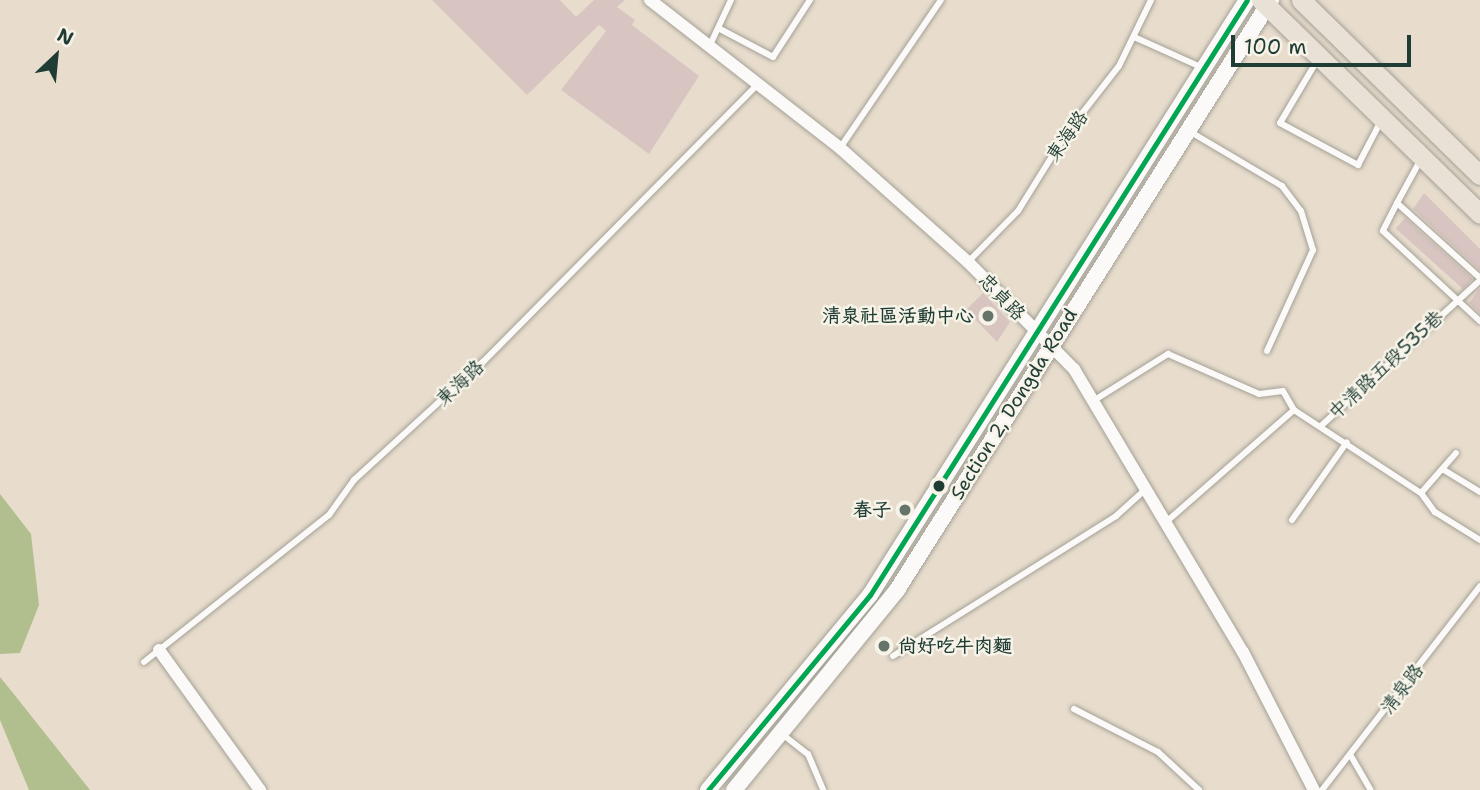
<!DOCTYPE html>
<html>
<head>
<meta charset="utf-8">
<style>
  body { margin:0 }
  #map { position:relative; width:1480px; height:790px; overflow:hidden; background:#e8ddcd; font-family:"Shantell Sans","LXGW WenKai TC",sans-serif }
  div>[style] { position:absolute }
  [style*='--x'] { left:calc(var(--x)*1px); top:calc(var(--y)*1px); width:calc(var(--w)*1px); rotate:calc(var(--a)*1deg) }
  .forest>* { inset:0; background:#b1bf8e }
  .building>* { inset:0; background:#d8c5c2; transform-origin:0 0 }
  .roads { filter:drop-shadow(0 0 2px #a4a197) drop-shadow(0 0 2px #a4a197) }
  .service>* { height:6px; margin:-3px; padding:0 3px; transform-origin:3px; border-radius:3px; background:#fcfaf8 }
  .minor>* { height:12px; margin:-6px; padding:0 6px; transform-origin:6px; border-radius:6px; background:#fcfaf8 }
  .tertiary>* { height:16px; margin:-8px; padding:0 8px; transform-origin:8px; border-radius:8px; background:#fcfaf8 }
  .primary>* { height:19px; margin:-9.5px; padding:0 9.5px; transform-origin:9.5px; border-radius:9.5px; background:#e9e1d5 }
  .bus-1>* { height:5px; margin:-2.5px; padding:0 2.5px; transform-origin:2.5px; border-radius:2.5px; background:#00a651 }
  .dots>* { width:19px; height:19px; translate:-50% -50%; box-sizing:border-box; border:4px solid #f7f3e8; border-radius:50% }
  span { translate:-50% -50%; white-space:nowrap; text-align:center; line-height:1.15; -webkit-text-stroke:5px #f7f3e8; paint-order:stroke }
  .street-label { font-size:19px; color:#1f3d34 }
  .poi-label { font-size:19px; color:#1f3d34; font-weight:700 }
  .right { translate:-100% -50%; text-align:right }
  .left { translate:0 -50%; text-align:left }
  .north { position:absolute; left:21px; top:21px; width:70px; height:70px; -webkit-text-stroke:5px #f7f3e8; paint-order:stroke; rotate:26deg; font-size:19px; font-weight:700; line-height:28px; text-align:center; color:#1f3d34 }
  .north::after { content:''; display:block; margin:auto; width:24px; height:32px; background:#1f3d34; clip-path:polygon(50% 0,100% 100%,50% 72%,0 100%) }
  .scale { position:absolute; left:1231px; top:35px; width:180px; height:32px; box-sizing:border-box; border:4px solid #1f3d34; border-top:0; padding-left:9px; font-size:21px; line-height:24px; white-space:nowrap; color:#1f3d34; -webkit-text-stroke:5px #f7f3e8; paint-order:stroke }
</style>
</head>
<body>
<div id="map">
  <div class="forest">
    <div style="clip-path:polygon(0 494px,31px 534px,39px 605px,20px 653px,0 654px)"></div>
    <div style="clip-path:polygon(0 677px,13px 693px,90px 790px,29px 790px,0 720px)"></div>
  </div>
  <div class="building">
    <div style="clip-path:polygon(432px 0,560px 0,576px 17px,594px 0,625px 0,617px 7px,635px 20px,632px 25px,699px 76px,649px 154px,561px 90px,606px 31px,599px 25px,527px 95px)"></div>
    <div style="clip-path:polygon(1424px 193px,1480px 249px,1480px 270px,1413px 209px)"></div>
    <div style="left:1405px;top:218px;width:91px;height:14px;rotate:42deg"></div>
    <div style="clip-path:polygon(1480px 288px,1480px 313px,1469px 303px)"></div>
    <div style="clip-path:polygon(983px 293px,1010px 322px,997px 342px,966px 310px)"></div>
  </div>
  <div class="roads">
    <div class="service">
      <div style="--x:720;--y:29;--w:60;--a:27.8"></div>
      <div style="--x:773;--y:57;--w:68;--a:-57"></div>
      <div style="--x:1134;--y:37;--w:76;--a:24.2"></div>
      <div style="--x:710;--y:45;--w:50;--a:-65"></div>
      <div style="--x:1318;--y:59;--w:74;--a:120.7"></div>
      <div style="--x:1280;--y:123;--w:89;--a:28.3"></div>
      <div style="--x:1358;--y:165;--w:50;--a:-62.4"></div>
      <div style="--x:1189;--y:131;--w:108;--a:30.6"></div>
      <div style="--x:1282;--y:186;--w:31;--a:53"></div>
      <div style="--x:1301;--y:211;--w:41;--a:72.9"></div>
      <div style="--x:1313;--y:250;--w:111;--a:114.5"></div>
      <div style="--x:840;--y:148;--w:179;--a:-55.7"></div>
      <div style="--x:1421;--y:159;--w:50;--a:118.6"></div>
      <div style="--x:1397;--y:203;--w:112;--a:42.1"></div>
      <div style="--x:1397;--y:203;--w:31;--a:117"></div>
      <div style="--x:1383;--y:231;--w:132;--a:42.9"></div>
      <div style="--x:968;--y:262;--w:71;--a:-45.6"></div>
      <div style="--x:1018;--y:211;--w:91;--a:-58.1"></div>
      <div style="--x:1066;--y:134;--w:86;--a:-52.1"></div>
      <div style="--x:1119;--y:66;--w:73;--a:-64.1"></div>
      <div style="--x:1093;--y:401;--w:89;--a:-32.1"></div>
      <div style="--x:1168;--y:354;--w:99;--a:23.7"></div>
      <div style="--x:1259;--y:394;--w:24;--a:-7"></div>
      <div style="--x:1283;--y:391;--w:22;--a:60"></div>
      <div style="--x:1294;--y:410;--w:152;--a:33.2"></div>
      <div style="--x:1421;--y:493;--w:24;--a:54"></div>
      <div style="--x:1435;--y:512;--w:53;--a:31.9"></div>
      <div style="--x:1322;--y:425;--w:214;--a:-42.5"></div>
      <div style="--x:1444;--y:470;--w:42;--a:31.4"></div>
      <div style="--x:1421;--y:493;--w:53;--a:-48.8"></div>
      <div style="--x:1292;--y:520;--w:95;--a:-54.8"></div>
      <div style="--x:1166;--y:522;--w:170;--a:-41.2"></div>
      <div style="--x:893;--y:656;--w:263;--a:-32.1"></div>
      <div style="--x:1116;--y:516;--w:38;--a:-42"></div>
      <div style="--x:144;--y:662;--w:236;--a:-38.5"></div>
      <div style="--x:329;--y:515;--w:43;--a:-54.5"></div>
      <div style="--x:354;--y:480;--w:175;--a:-42.5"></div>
      <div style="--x:483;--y:362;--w:391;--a:-45.3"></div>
      <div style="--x:1074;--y:709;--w:94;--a:27.1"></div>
      <div style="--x:1158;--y:752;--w:56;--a:42.8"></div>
      <div style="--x:782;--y:734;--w:33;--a:38"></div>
      <div style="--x:808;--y:754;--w:39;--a:67"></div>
      <div style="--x:1351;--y:756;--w:39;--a:60"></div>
      <div style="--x:1322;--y:790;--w:258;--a:-52.2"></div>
    </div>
    <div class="minor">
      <div style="--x:650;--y:0;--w:241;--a:37.9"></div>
      <div style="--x:840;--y:148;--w:171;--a:41.7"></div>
      <div style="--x:968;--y:262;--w:151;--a:45.3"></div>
      <div style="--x:1074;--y:369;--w:330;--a:59.2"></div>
      <div style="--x:1243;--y:652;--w:155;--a:62.8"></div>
      <div style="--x:159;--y:650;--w:173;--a:54.2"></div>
    </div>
    <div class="tertiary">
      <div style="--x:708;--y:790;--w:254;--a:-50.3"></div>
      <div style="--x:870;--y:595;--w:704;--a:-57.64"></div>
      <div style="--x:734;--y:790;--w:258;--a:-50.8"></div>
      <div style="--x:897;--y:590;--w:699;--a:-57.63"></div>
    </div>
    <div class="primary">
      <div style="--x:1261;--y:0;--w:306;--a:44.3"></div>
      <div style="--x:1301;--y:0;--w:250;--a:44.4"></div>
    </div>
  </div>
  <div class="bus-1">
    <div style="--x:708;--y:790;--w:254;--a:-50.3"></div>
    <div style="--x:870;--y:595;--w:704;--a:-57.64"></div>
  </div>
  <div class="dots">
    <div style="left:988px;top:316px;background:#65756a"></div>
    <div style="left:939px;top:486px;background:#1f3d34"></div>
    <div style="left:905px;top:510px;background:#65756a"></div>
    <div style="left:884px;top:646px;background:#65756a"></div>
  </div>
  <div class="street-label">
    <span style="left:1067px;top:136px;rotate:-55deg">東海路</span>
    <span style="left:1002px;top:297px;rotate:46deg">忠貞路</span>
    <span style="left:1386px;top:365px;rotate:-43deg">中清路五段535巷</span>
    <span style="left:460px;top:383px;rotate:-43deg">東海路</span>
    <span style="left:1014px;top:404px;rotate:-58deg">Section 2, Dongda Road</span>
    <span style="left:1402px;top:689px;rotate:-53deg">清泉路</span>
  </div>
  <div class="poi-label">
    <span class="right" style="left:974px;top:316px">清泉社區活動中心</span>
    <span class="right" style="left:891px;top:510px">春子</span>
    <span class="left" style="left:898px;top:646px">尚好吃牛肉麵</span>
  </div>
  <div class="north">N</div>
  <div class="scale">100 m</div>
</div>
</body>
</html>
